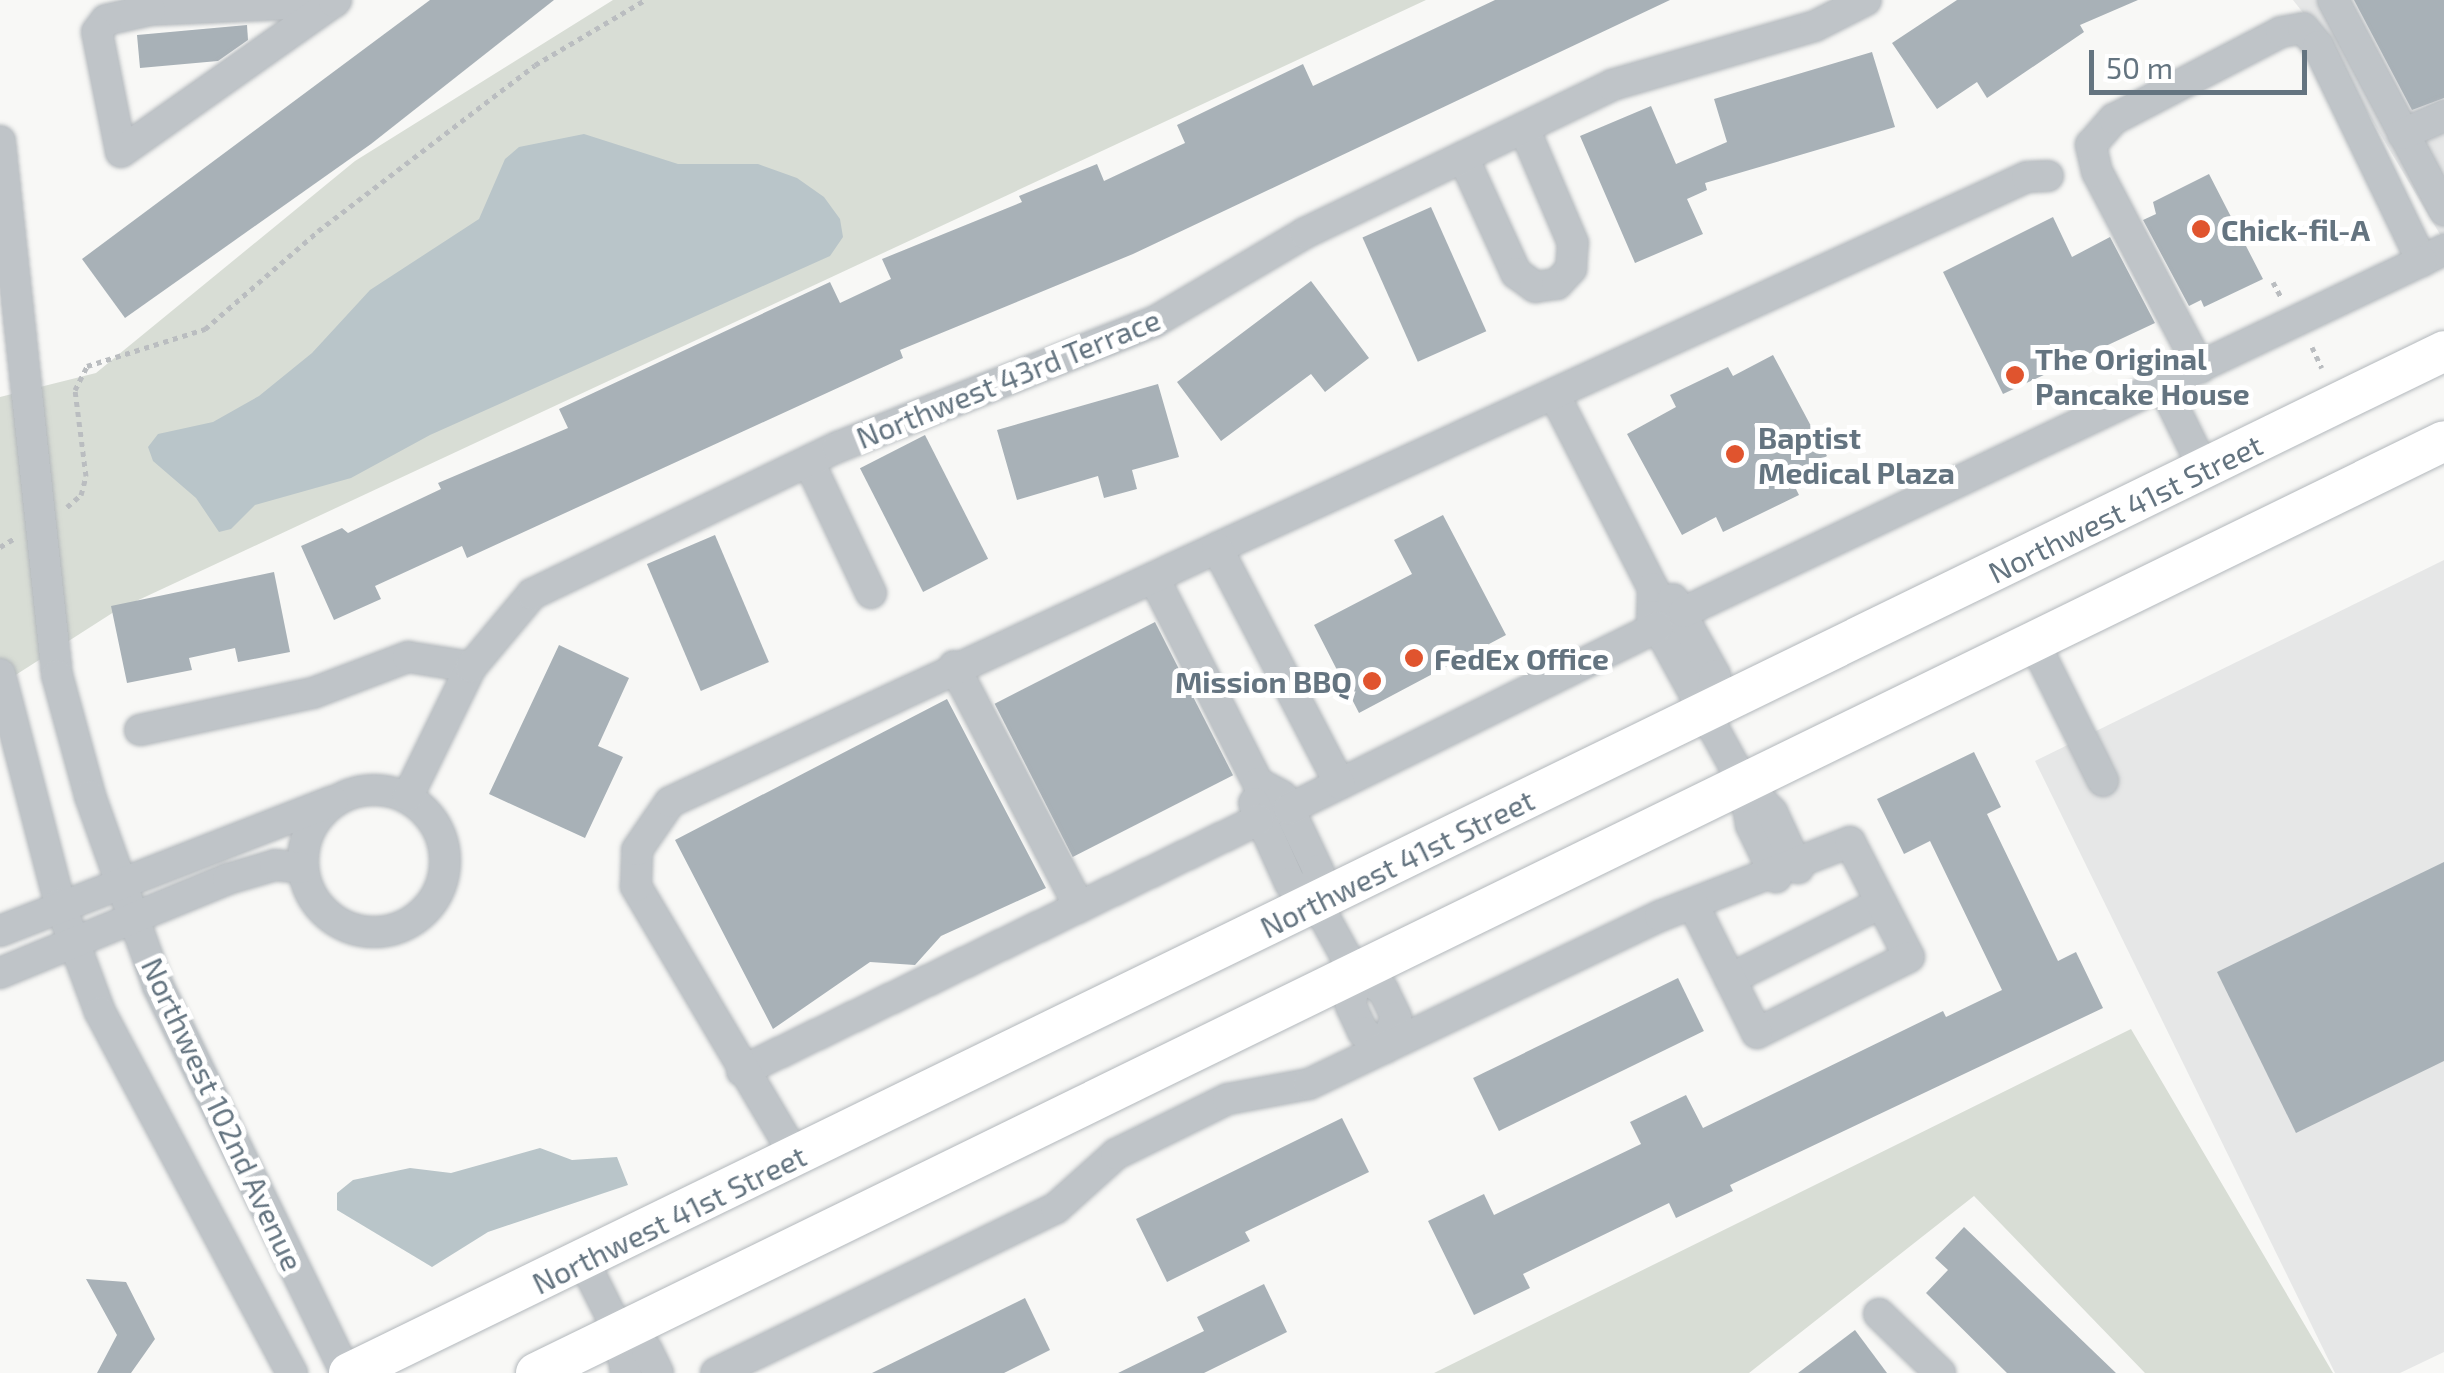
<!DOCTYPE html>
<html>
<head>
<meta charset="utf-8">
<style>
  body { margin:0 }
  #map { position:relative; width:2444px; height:1373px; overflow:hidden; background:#f8f8f6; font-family:"Exo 2",sans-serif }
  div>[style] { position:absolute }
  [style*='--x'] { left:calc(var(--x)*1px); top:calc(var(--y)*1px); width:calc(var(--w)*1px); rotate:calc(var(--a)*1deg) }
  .built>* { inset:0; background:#e6e7e7 }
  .green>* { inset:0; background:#d8ddd5 }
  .water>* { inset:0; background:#b9c5c9 }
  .building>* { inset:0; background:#a8b1b7; transform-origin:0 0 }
  .path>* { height:5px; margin-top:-2.5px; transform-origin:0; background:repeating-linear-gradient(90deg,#babdc0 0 5px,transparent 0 10px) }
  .roads { filter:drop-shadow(0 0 2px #b3b8bc) drop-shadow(0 0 2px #b3b8bc) }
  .minor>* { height:30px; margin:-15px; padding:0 15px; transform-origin:15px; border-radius:15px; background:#bfc4c8 }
  .minor>.ring { margin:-15px; padding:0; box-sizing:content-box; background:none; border:30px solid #bfc4c8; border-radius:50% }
  .major>* { height:40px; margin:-20px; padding:0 20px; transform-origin:20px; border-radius:20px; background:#fff }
  .dots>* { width:28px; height:28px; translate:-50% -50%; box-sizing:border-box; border:5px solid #fff; border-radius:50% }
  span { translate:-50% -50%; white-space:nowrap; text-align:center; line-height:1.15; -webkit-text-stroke:10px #fff; paint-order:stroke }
  .poi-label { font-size:30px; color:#647480; font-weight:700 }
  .left { translate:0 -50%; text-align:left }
  .right { translate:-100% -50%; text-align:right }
  .street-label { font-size:30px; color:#647480 }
  .scale { position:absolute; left:2089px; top:50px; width:218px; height:45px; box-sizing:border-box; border:5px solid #647480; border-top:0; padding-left:12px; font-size:30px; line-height:35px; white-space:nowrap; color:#647480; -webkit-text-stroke:8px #fff; paint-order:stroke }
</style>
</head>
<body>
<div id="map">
  <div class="built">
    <div style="clip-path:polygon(2293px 0,2444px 0,2444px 241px,2323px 38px)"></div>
    <div style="clip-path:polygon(2444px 560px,2444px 1352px,2400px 1373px,2335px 1373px,2035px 761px)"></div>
  </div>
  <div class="green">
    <div style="clip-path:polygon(613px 0,1426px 0,117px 610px,0 685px,0 397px,96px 373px,355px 161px)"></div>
    <div style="clip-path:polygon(2131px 1029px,2333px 1373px,2145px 1373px,1974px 1196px,1749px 1373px,1434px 1373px)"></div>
  </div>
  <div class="water">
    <div style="clip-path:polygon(584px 134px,678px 164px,758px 164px,797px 178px,824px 197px,840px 219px,843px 237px,830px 256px,430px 435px,351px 478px,255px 505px,231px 529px,219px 532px,196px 498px,153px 461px,148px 447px,158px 434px,213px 422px,259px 396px,312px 353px,370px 290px,479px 219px,505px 159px,519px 147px)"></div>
    <div style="clip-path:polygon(540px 1148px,572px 1160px,617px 1157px,628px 1185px,488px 1232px,432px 1267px,337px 1210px,337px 1193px,353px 1180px,410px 1168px,451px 1173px)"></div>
  </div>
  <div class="building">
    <div style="clip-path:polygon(430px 0,554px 0,371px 144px,125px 318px,82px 259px)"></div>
    <div style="clip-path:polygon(1495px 0,1670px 0,1133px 254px,900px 350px,903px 358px,467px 558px,462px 546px,375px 586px,381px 599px,334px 620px,301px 546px,342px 528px,348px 533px,441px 489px,438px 483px,568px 428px,559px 409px,830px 282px,840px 303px,891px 279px,882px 259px,1022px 202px,1019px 196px,1097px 164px,1104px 181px,1185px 143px,1177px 125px,1303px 64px,1313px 86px)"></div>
    <div style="clip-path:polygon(1957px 0,2138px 0,2080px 25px,2084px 32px,1987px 98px,1977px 82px,1937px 109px,1892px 43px)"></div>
    <div style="clip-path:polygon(2354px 0,2444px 0,2444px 98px,2412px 110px)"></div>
    <div style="clip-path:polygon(247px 25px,248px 40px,218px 61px,140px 68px,137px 35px)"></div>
    <div style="clip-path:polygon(1872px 52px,1895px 127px,1705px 183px,1707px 190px,1687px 199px,1703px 234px,1635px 263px,1580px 136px,1651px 106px,1676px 164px,1727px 142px,1714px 99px)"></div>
    <div style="clip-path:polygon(2209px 174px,2263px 279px,2204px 307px,2201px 300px,2189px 306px,2143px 220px,2156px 214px,2153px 202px)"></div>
    <div style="left:1431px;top:207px;width:136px;height:75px;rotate:66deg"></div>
    <div style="clip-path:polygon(2053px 217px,2072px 257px,2110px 237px,2155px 323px,2003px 394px,1943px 272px)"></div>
    <div style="clip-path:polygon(1311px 281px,1369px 358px,1325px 392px,1311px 374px,1221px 441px,1177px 382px)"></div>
    <div style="clip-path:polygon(1773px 355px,1827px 456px,1790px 477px,1799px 495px,1723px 532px,1716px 517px,1682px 535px,1627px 434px,1676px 407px,1670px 395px,1728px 367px,1733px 376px)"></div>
    <div style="clip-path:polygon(1158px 384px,1179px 457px,1132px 470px,1137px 489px,1104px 498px,1098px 476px,1017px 500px,997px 430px)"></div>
    <div style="left:925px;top:435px;width:139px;height:73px;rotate:63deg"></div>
    <div style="clip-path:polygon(1443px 515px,1506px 635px,1359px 713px,1314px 625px,1412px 574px,1394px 540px)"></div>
    <div style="left:715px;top:535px;width:138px;height:74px;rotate:67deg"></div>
    <div style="clip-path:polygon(274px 572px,290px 652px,238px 662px,235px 648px,189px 658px,192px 670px,127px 683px,111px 606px)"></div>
    <div style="left:1155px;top:622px;width:172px;height:180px;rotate:63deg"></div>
    <div style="clip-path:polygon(559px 645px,629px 678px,598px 746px,623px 757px,585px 838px,489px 794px)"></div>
    <div style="clip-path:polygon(947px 699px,1046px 888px,941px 936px,915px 965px,870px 962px,773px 1029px,675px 840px)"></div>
    <div style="clip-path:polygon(1974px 752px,2001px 807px,1987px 814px,2058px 961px,2076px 952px,2103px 1008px,1730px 1185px,1733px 1191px,1676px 1218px,1669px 1203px,1523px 1274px,1530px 1288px,1474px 1315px,1428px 1221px,1484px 1194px,1494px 1215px,1641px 1144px,1630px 1122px,1686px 1095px,1703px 1128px,1943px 1011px,1946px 1017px,2002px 990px,1930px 841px,1904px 854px,1877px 799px)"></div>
    <div style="clip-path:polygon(2444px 862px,2444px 1061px,2296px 1133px,2217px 972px)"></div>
    <div style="left:1678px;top:978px;width:59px;height:228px;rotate:64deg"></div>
    <div style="clip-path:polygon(1342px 1118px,1369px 1172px,1245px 1232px,1250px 1241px,1167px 1282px,1136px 1219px)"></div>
    <div style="clip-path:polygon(1964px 1227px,2116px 1373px,2007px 1373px,1926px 1293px,1948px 1270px,1935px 1258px)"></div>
    <div style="clip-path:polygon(86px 1279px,126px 1282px,155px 1339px,131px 1373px,97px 1373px,117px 1335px)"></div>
    <div style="clip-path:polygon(1264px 1284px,1287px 1332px,1204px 1373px,1118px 1373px,1204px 1331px,1197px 1317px)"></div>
    <div style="clip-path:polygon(1025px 1298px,1050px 1350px,1004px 1373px,872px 1373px)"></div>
    <div style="clip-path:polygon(1855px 1330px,1887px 1373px,1798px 1373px)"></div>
  </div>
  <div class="path">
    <div style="--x:2273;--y:282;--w:17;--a:62"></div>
    <div style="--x:2312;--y:347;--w:23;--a:65"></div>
    <div style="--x:67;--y:507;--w:18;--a:-41"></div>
    <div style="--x:81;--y:495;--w:20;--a:-75"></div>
    <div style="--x:86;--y:476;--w:87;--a:-97.3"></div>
    <div style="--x:75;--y:390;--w:27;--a:-63"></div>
    <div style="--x:87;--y:366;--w:124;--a:-17.4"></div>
    <div style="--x:205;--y:329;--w:150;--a:-40.9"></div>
    <div style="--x:318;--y:231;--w:273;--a:-37.4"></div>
    <div style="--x:535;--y:65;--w:128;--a:-30.6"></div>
    <div style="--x:0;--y:547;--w:17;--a:-31"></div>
  </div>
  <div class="roads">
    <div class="minor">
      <div style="--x:2333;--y:0;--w:238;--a:62.1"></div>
      <div style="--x:334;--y:2;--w:184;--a:177.5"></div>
      <div style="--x:150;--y:10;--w:45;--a:167.2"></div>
      <div style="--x:106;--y:20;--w:15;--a:127"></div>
      <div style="--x:97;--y:32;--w:122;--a:78.7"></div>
      <div style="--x:121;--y:152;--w:261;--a:-35.2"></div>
      <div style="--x:334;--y:2;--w:3;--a:-45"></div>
      <div style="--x:2403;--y:134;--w:45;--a:-23.7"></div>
      <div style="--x:0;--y:141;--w:537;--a:83.91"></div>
      <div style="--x:57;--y:675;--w:125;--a:74.7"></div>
      <div style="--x:90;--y:796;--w:202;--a:70.3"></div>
      <div style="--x:158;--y:986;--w:430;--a:64.1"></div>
      <div style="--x:1463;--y:157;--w:128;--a:65.4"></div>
      <div style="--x:1516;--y:273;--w:24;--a:36"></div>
      <div style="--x:1535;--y:287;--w:22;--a:-8"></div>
      <div style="--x:1557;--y:284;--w:21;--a:-47"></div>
      <div style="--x:1571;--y:269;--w:26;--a:-86"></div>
      <div style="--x:1573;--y:243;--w:125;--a:-113.1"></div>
      <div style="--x:2200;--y:368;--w:221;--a:-117.7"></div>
      <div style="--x:2097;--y:172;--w:28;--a:-103"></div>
      <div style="--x:2091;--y:145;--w:35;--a:-49"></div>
      <div style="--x:2114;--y:119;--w:188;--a:-27.5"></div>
      <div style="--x:2281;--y:32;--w:22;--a:-10"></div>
      <div style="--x:2303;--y:28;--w:23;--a:50"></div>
      <div style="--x:2318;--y:46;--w:239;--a:64.2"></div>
      <div style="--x:2422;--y:261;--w:25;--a:-27"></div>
      <div style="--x:2162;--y:383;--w:96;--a:64"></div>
      <div style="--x:1555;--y:396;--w:216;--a:63"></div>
      <div style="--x:1653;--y:588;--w:28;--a:92"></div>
      <div style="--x:1652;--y:616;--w:192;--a:61.3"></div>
      <div style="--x:1744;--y:784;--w:42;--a:80.3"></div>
      <div style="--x:1751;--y:825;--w:58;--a:64.3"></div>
      <div style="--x:809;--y:462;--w:145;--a:64.7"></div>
      <div style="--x:1217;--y:548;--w:891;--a:-24.61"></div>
      <div style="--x:2027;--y:177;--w:21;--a:-3"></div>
      <div style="--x:1154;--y:578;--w:230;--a:63.1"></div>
      <div style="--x:1258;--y:783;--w:27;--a:28"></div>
      <div style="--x:1282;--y:796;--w:15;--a:62"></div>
      <div style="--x:1289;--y:809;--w:68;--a:64.6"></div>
      <div style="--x:1318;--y:870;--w:32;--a:94"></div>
      <div style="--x:1673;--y:599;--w:87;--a:61.1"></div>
      <div style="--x:1715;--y:675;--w:37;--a:101"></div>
      <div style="--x:1684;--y:612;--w:817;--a:-25.44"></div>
      <div style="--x:2034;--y:642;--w:155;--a:63.6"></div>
      <div style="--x:954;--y:666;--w:271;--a:62.5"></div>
      <div style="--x:0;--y:674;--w:238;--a:75.4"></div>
      <div style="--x:60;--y:904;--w:115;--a:69.7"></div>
      <div style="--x:100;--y:1012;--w:409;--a:62"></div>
      <div style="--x:140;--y:730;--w:177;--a:-12.1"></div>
      <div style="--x:313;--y:693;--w:102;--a:-20.8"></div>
      <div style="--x:408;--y:657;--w:64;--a:9"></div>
      <div style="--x:1744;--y:784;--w:40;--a:45"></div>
      <div style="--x:1772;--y:812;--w:62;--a:65.1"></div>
      <div class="ring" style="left:303px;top:790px;width:112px;height:112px"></div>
      <div style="--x:408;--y:796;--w:144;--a:-64"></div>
      <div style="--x:471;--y:667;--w:95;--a:-50.1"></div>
      <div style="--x:532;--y:594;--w:339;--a:-25.7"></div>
      <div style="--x:838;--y:447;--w:340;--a:-21.6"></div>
      <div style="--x:1154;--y:322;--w:175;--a:-30.5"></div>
      <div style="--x:1305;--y:233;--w:341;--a:-25.7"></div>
      <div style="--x:1612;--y:85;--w:211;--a:-16.2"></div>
      <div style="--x:1815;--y:26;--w:57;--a:-27"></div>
      <div style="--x:1254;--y:803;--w:88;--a:65.8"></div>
      <div style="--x:1290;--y:883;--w:32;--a:36"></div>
      <div style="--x:1316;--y:902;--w:81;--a:61.2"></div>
      <div style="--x:1355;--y:973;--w:33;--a:31"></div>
      <div style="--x:1383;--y:990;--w:30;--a:64"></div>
      <div style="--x:1396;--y:1017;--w:33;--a:110"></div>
      <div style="--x:1289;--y:809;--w:411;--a:-26.3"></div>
      <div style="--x:0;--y:931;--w:357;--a:-21.3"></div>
      <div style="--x:0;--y:973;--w:247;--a:-22.4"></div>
      <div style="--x:228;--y:879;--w:49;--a:-16.6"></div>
      <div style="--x:275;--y:865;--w:27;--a:6"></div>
      <div style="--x:1355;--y:973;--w:33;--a:97"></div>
      <div style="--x:1351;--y:1006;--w:29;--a:65"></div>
      <div style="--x:1363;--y:1032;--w:27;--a:36"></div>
      <div style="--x:1730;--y:979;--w:169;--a:-26.7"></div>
      <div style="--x:742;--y:1071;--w:574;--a:-25.94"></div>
      <div style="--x:796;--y:1157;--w:315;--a:-120.6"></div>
      <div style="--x:636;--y:886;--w:36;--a:-88"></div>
      <div style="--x:637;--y:850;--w:58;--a:-55.5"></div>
      <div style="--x:670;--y:802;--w:603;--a:-24.91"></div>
      <div style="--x:1217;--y:548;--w:266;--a:62.5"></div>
      <div style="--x:584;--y:1262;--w:78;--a:63.4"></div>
      <div style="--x:619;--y:1332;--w:42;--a:80.3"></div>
      <div style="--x:1879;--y:1314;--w:85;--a:44"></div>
      <div style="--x:619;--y:1332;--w:33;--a:33"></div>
      <div style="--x:647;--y:1350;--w:25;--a:64"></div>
      <div style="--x:716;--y:1373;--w:378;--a:-25.9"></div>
      <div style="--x:1056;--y:1208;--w:81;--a:-42"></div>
      <div style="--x:1116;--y:1154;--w:125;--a:-26.2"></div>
      <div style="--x:1228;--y:1099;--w:82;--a:-10.5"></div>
      <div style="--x:1309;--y:1084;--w:389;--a:-25.6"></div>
      <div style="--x:1660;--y:916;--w:204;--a:-21.3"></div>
      <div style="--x:1850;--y:842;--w:129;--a:62.8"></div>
      <div style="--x:1909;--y:957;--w:170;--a:153.4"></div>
      <div style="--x:1757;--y:1033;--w:144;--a:-116.4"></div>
    </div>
    <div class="major">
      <div style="--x:349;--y:1373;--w:2331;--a:-26"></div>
      <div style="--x:536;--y:1373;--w:2123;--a:-26.03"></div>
    </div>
  </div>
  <div class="dots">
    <div style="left:2201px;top:229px;background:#e0542e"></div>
    <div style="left:2015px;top:375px;background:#e0542e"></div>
    <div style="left:1735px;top:454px;background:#e0542e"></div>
    <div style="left:1414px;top:658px;background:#e0542e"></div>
    <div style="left:1372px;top:681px;background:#e0542e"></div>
  </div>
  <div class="poi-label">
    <span class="left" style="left:2221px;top:229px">Chick-fil-A</span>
    <span class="left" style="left:2035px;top:375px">The Original<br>Pancake House</span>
    <span class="left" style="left:1758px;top:454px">Baptist<br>Medical Plaza</span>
    <span class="left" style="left:1434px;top:658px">FedEx Office</span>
    <span class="right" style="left:1352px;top:681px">Mission BBQ</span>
  </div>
  <div class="street-label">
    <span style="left:1008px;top:378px;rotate:-22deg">Northwest 43rd Terrace</span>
    <span style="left:2125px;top:508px;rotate:-26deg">Northwest 41st Street</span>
    <span style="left:1397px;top:863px;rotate:-26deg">Northwest 41st Street</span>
    <span style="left:223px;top:1114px;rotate:65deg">Northwest 102nd Avenue</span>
    <span style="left:669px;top:1219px;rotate:-26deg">Northwest 41st Street</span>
  </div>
  <div class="scale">50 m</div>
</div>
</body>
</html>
